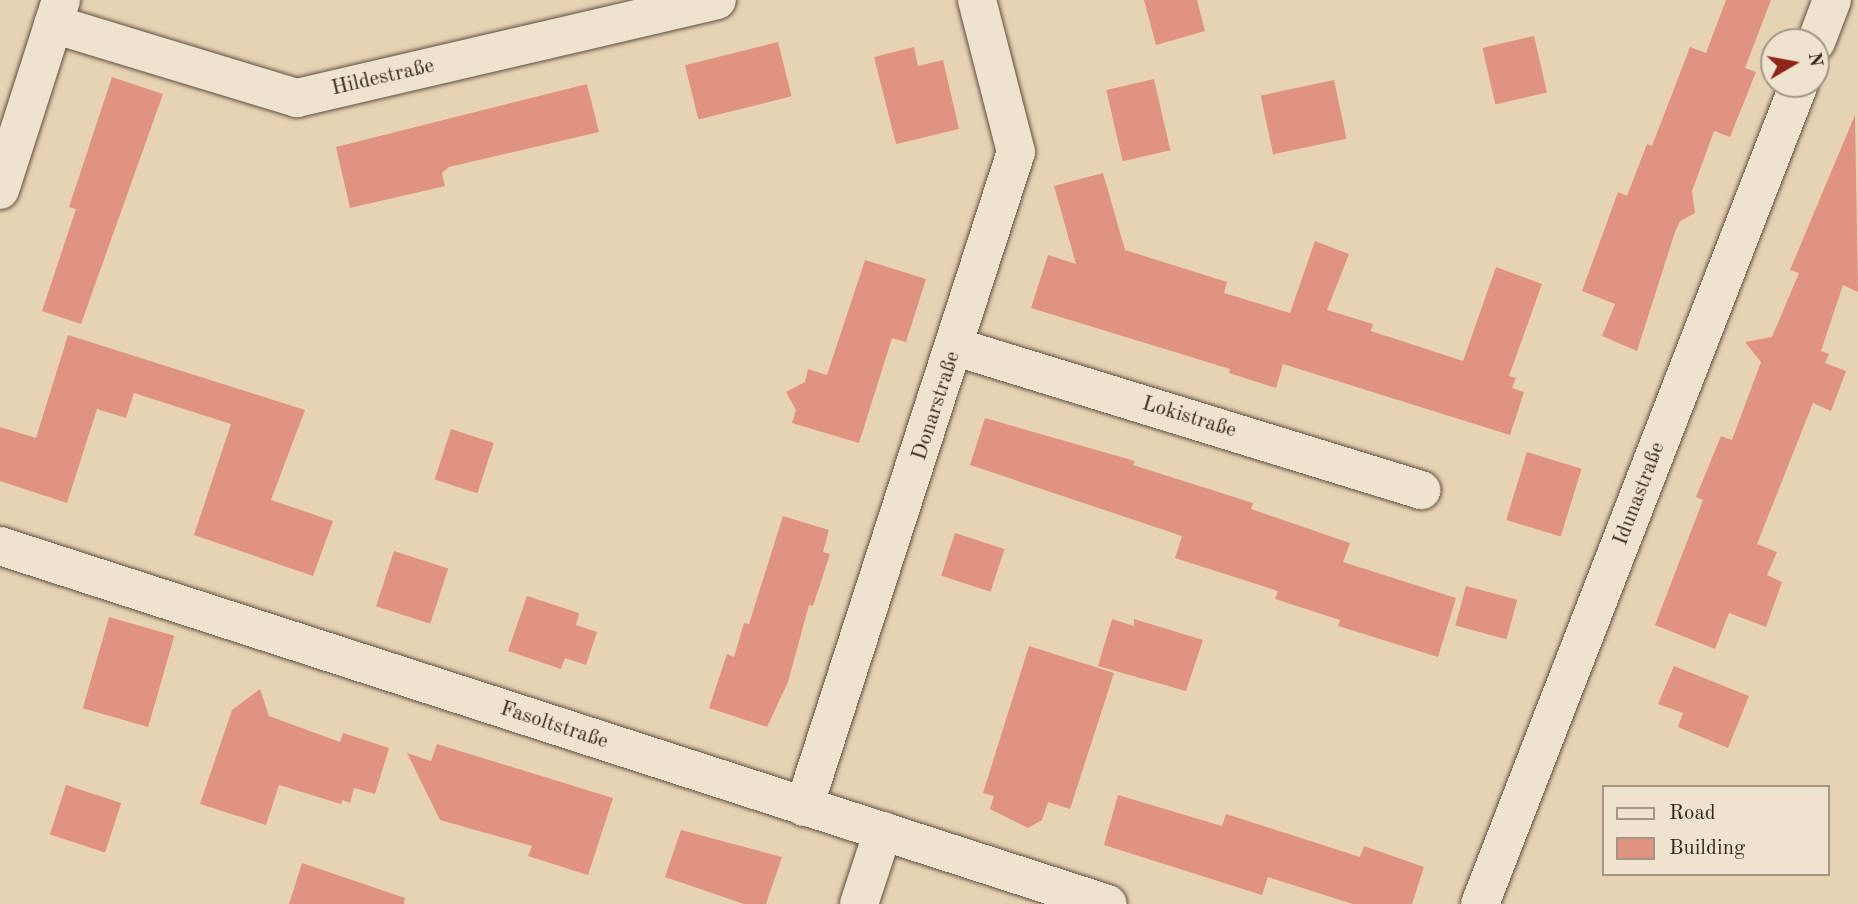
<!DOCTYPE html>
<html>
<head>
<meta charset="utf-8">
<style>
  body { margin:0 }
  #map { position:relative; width:1858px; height:904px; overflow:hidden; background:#e7d2b4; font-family:"Old Standard TT",serif }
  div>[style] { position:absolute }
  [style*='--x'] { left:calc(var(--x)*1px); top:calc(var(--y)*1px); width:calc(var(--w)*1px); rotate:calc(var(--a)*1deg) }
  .building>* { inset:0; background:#e19381; transform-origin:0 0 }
  .roads { filter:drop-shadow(0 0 2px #5e5040) drop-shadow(0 0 2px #5e5040) }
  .minor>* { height:38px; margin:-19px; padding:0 19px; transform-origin:19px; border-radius:19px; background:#efe2ce }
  span { translate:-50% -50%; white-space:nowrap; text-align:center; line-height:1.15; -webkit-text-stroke:6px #efe2ce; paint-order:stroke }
  .street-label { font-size:21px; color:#312419 }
  .legend { position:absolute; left:1602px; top:785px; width:228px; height:91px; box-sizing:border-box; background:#efe2ce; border:2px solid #a39686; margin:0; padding:9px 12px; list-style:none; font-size:21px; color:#312419 }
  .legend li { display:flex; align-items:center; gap:14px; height:35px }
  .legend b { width:35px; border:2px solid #a39686 }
  .north { position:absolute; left:1760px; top:28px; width:70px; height:70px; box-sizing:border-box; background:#efe2ce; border:2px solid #a39686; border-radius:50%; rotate:80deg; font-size:19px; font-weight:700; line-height:28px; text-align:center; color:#312419 }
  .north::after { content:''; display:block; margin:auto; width:24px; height:32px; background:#8f2418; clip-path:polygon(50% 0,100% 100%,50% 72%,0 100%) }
</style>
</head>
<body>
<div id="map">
  <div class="building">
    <div style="clip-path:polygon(1144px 0,1197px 0,1205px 31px,1156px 45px)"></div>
    <div style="clip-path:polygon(1726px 0,1771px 0,1745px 68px,1756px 72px,1730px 137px,1714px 131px,1692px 191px,1695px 213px,1680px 221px,1675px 232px,1637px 351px,1602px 336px,1615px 304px,1582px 291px,1618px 192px,1627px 196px,1647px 144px,1652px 146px,1690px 47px,1706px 53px)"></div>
    <div style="left:1534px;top:36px;width:58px;height:53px;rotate:77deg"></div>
    <div style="left:778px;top:42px;width:56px;height:96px;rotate:76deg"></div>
    <div style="clip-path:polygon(914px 47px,918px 66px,943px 60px,959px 129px,896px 144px,874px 57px)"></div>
    <div style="clip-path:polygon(112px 77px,163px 94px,81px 324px,42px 311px,76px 209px,69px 207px)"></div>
    <div style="left:1154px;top:79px;width:73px;height:49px;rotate:77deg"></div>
    <div style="left:1334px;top:80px;width:60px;height:75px;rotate:78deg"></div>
    <div style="clip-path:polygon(587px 84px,599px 132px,449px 167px,442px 173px,445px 186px,350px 208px,336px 147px)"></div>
    <div style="clip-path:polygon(1855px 115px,1858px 292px,1843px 285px,1821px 351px,1829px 354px,1825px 363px,1846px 371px,1831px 411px,1813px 403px,1757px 544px,1777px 552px,1767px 575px,1782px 582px,1766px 627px,1729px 613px,1715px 649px,1655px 625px,1703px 500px,1696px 497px,1721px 436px,1732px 440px,1761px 362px,1745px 342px,1772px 337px,1799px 273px,1790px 270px)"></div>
    <div style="clip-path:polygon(1103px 173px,1125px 250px,1227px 282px,1224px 293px,1290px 313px,1315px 241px,1349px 254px,1327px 310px,1373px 324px,1371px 331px,1463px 361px,1496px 267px,1542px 284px,1509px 376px,1516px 378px,1512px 388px,1524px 392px,1510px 435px,1283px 364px,1276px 388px,1229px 373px,1230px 369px,1031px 308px,1048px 255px,1076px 264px,1054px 186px)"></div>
    <div style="clip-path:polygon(865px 260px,926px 279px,906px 342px,892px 338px,859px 443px,792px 423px,796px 410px,786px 392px,805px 382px,808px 369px,827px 375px)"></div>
    <div style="clip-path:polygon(68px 335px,305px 410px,271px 500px,333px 521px,313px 576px,194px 535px,231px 424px,134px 393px,126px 418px,97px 409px,67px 503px,0 481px,0 427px,36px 438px)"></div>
    <div style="clip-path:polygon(985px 418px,1135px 461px,1133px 465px,1253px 503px,1251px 509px,1350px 543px,1343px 562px,1456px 598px,1438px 657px,1338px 626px,1340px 620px,1275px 599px,1278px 591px,1175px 558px,1182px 536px,970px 465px)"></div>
    <div style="left:451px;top:429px;width:45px;height:53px;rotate:18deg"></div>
    <div style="left:1527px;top:452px;width:57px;height:71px;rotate:17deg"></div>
    <div style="clip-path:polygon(783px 516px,829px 530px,823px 552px,830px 554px,813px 606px,809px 605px,788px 682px,767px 727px,709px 708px,727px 654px,734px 657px,744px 623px,749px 624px)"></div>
    <div style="left:955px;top:533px;width:52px;height:45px;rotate:18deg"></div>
    <div style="left:394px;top:551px;width:57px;height:58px;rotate:18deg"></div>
    <div style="left:1466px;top:586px;width:53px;height:41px;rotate:15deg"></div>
    <div style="clip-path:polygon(527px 596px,579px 613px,576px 625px,597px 632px,586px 665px,565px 658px,561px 669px,508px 651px)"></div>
    <div style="left:109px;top:617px;width:68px;height:95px;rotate:16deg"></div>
    <div style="clip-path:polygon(1112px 619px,1134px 626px,1134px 619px,1203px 640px,1186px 691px,1098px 666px)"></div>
    <div style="clip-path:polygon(1029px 646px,1114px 673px,1070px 809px,1048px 802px,1042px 820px,1028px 828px,990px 809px,994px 796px,983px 793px)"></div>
    <div style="clip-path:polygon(1674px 666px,1749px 696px,1728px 748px,1678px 727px,1683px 713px,1658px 704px)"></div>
    <div style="clip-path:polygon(260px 689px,269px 716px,340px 742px,343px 733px,389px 748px,375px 794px,354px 788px,350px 803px,343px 800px,341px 804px,279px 785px,266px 825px,200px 804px,232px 710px)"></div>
    <div style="clip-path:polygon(437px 744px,613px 798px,588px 875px,528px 856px,532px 846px,440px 820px,407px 753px,431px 761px)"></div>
    <div style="left:66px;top:785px;width:58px;height:52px;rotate:18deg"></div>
    <div style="clip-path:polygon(1118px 795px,1222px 826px,1226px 814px,1360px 857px,1364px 846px,1424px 867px,1412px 904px,1353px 904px,1268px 877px,1262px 895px,1104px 845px)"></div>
    <div style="clip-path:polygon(681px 830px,782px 857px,766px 904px,744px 904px,665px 877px)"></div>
    <div style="clip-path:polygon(302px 863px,405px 898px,404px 904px,289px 904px)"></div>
  </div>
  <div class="roads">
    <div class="minor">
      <div style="--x:53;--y:24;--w:255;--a:16.9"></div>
      <div style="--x:297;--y:98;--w:431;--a:-13.1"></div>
      <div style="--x:1816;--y:42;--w:45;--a:-69.1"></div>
      <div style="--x:0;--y:190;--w:200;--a:-72.2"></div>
      <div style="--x:956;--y:347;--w:487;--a:17.1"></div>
      <div style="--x:0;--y:546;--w:1164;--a:17.91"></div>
      <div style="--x:804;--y:807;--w:688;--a:-72.07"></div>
      <div style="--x:1016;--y:152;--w:157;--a:-104.4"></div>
      <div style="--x:859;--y:904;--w:77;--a:-71.8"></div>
      <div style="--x:1480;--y:904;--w:880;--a:-68.74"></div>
    </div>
  </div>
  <div class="street-label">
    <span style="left:383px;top:78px;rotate:-13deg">Hildestraße</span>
    <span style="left:937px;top:406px;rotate:-72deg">Donarstraße</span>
    <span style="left:1189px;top:418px;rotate:17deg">Lokistraße</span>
    <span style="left:1640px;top:494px;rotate:-69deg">Idunastraße</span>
    <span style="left:554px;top:726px;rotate:18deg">Fasoltstraße</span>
  </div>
  <ul class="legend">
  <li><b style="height:9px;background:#efe2ce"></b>Road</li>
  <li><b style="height:19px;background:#e19381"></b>Building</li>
  </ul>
  <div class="north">N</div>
</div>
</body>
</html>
